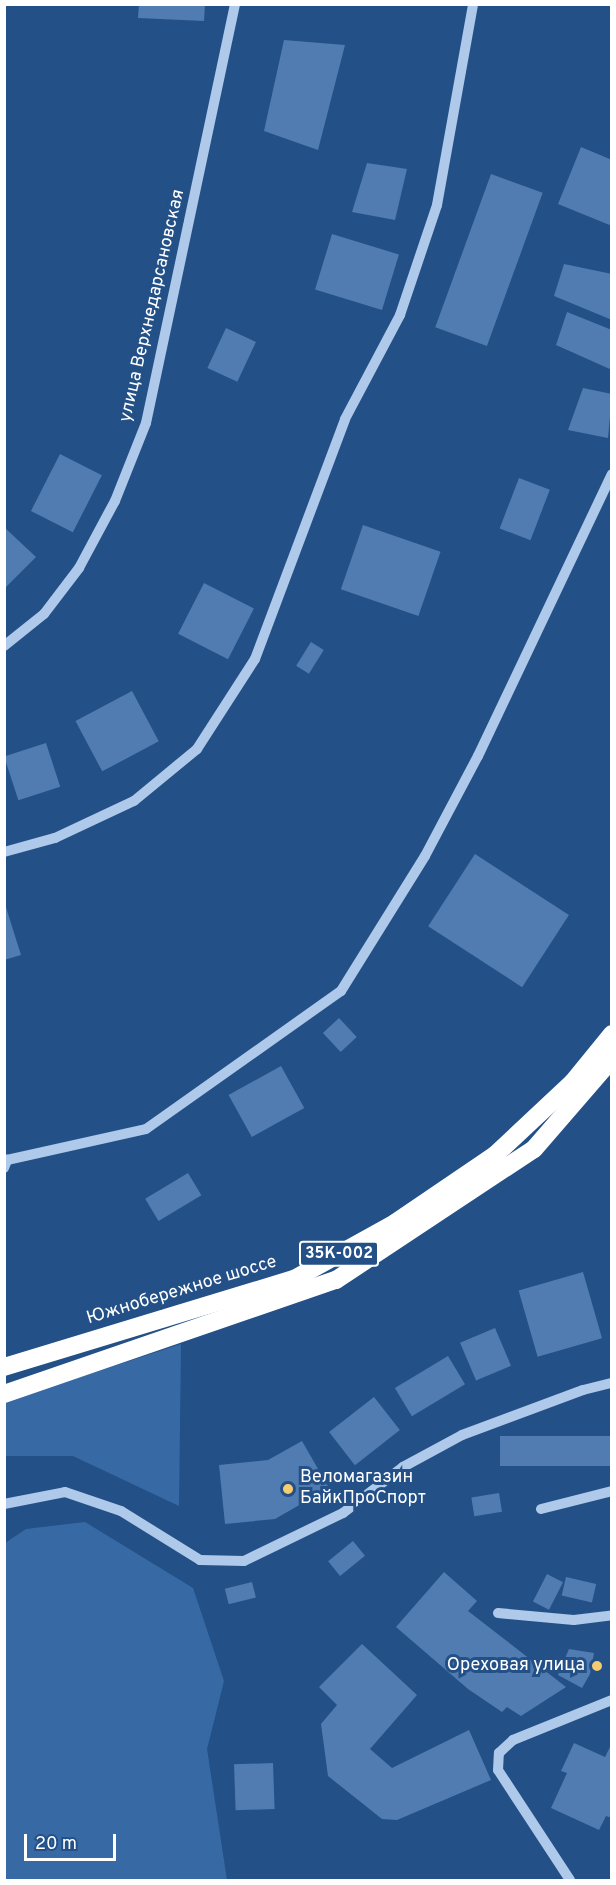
<!DOCTYPE html>
<html>
<head>
<meta charset="utf-8">
<style>
  body { margin:0 }
  #map { position:relative; width:616px; height:1885px; overflow:hidden; background:#235087; font-family:Overpass,sans-serif }
  div>[style] { position:absolute }
  [style*='--x'] { left:calc(var(--x)*1px); top:calc(var(--y)*1px); width:calc(var(--w)*1px); rotate:calc(var(--a)*1deg) }
  .green>* { inset:0; background:#376aa4 }
  .building>* { inset:0; background:#507cb1; transform-origin:0 0 }
  .minor>* { height:10px; margin:-5px; padding:0 5px; transform-origin:5px; border-radius:5px; background:#aec9e9 }
  .highway>* { height:18px; margin:-9px; padding:0 9px; transform-origin:9px; border-radius:9px; background:#fff }
  .dots>* { width:16px; height:16px; translate:-50% -50%; box-sizing:border-box; border:3px solid #235087; border-radius:50% }
  span { translate:-50% -50%; white-space:nowrap; text-align:center; line-height:1.15; -webkit-text-stroke:6px #235087; paint-order:stroke }
  .shield-label span { padding:2px 4px; background:#235087; border:2px solid; border-radius:4px; -webkit-text-stroke-width:0 }
  .shield-label { font-size:16px; color:#fff; font-weight:700 }
  .street-label { font-size:18px; color:#fff }
  .poi-label { font-size:18px; color:#fff }
  .left { translate:0 -50%; text-align:left }
  .right { translate:-100% -50%; text-align:right }
  .frame { position:absolute; inset:0; border:6px solid #fff; pointer-events:none }
  .scale { position:absolute; left:24px; top:1834px; width:92px; height:27px; box-sizing:border-box; border:3px solid #fff; border-top:0; padding-left:8px; font-size:18px; line-height:21px; white-space:nowrap; color:#fff; -webkit-text-stroke:4px #235087; paint-order:stroke }
</style>
</head>
<body>
<div id="map">
  <div class="green">
    <div style="clip-path:polygon(181px 1344px,179px 1506px,73px 1456px,5px 1456px,4px 1402px)"></div>
    <div style="clip-path:polygon(85px 1522px,193px 1588px,224px 1681px,207px 1749px,227px 1880px,5px 1880px,5px 1543px,26px 1529px)"></div>
  </div>
  <div class="building">
    <div style="clip-path:polygon(139px 4px,205px 4px,204px 21px,138px 18px)"></div>
    <div style="clip-path:polygon(284px 40px,345px 45px,318px 150px,264px 131px)"></div>
    <div style="clip-path:polygon(581px 147px,612px 160px,612px 226px,558px 204px)"></div>
    <div style="clip-path:polygon(367px 163px,407px 169px,395px 220px,352px 212px)"></div>
    <div style="left:491px;top:174px;width:55px;height:163px;rotate:20deg"></div>
    <div style="left:332px;top:234px;width:70px;height:58px;rotate:17deg"></div>
    <div style="clip-path:polygon(564px 264px,612px 274px,612px 320px,554px 296px)"></div>
    <div style="clip-path:polygon(567px 312px,612px 330px,612px 370px,556px 345px)"></div>
    <div style="left:226px;top:328px;width:33px;height:44px;rotate:25deg"></div>
    <div style="clip-path:polygon(583px 388px,612px 394px,608px 438px,568px 430px)"></div>
    <div style="left:60px;top:454px;width:47px;height:64px;rotate:27deg"></div>
    <div style="left:519px;top:478px;width:33px;height:54px;rotate:21deg"></div>
    <div style="left:363px;top:525px;width:82px;height:68px;rotate:19deg"></div>
    <div style="clip-path:polygon(4px 527px,36px 557px,4px 589px)"></div>
    <div style="left:204px;top:583px;width:56px;height:57px;rotate:27deg"></div>
    <div style="left:311px;top:642px;width:15px;height:28px;rotate:32deg"></div>
    <div style="left:132px;top:691px;width:57px;height:64px;rotate:62deg"></div>
    <div style="left:46px;top:743px;width:46px;height:44px;rotate:72deg"></div>
    <div style="left:475px;top:854px;width:112px;height:86px;rotate:33deg"></div>
    <div style="clip-path:polygon(4px 901px,21px 955px,4px 960px)"></div>
    <div style="left:339px;top:1018px;width:26px;height:22px;rotate:47deg"></div>
    <div style="left:281px;top:1066px;width:48px;height:60px;rotate:61deg"></div>
    <div style="left:188px;top:1173px;width:26px;height:50px;rotate:59deg"></div>
    <div style="left:583px;top:1272px;width:69px;height:67px;rotate:74deg"></div>
    <div style="left:495px;top:1328px;width:41px;height:38px;rotate:67deg"></div>
    <div style="left:448px;top:1356px;width:33px;height:62px;rotate:59deg"></div>
    <div style="left:374px;top:1397px;width:42px;height:57px;rotate:52deg"></div>
    <div style="left:612px;top:1436px;width:30px;height:112px;rotate:90deg"></div>
    <div style="clip-path:polygon(302px 1441px,329px 1488px,275px 1519px,225px 1524px,219px 1465px,268px 1460px)"></div>
    <div style="left:499px;top:1493px;width:19px;height:28px;rotate:81deg"></div>
    <div style="left:353px;top:1541px;width:19px;height:32px;rotate:51deg"></div>
    <div style="clip-path:polygon(444px 1572px,477px 1601px,468px 1611px,566px 1687px,521px 1716px,507px 1707px,502px 1712px,468px 1689px,396px 1627px)"></div>
    <div style="left:547px;top:1574px;width:18px;height:31px;rotate:27deg"></div>
    <div style="left:566px;top:1577px;width:31px;height:19px;rotate:13deg"></div>
    <div style="left:252px;top:1582px;width:16px;height:28px;rotate:76deg"></div>
    <div style="clip-path:polygon(362px 1644px,417px 1695px,370px 1749px,392px 1768px,469px 1730px,491px 1780px,397px 1820px,382px 1819px,328px 1776px,321px 1724px,337px 1705px,319px 1687px)"></div>
    <div style="clip-path:polygon(569px 1649px,594px 1653px,590px 1674px,582px 1688px,558px 1675px)"></div>
    <div style="clip-path:polygon(574px 1743px,605px 1757px,612px 1743px,612px 1818px,606px 1816px,599px 1830px,551px 1808px,567px 1773px,561px 1771px)"></div>
    <div style="left:273px;top:1763px;width:46px;height:39px;rotate:88deg"></div>
  </div>
  <div class="minor">
    <div style="--x:4;--y:646;--w:51;--a:-38.7"></div>
    <div style="--x:44;--y:614;--w:58;--a:-52.7"></div>
    <div style="--x:79;--y:568;--w:76;--a:-61.8"></div>
    <div style="--x:115;--y:501;--w:84;--a:-68.3"></div>
    <div style="--x:146;--y:423;--w:428;--a:-78"></div>
    <div style="--x:4;--y:852;--w:53;--a:-15.4"></div>
    <div style="--x:55;--y:838;--w:87;--a:-25.1"></div>
    <div style="--x:134;--y:801;--w:82;--a:-39.5"></div>
    <div style="--x:197;--y:749;--w:107;--a:-57.2"></div>
    <div style="--x:255;--y:659;--w:256;--a:-69.4"></div>
    <div style="--x:345;--y:419;--w:118;--a:-62.1"></div>
    <div style="--x:400;--y:315;--w:116;--a:-71.4"></div>
    <div style="--x:437;--y:205;--w:204;--a:-79.8"></div>
    <div style="--x:4;--y:1168;--w:9;--a:-69"></div>
    <div style="--x:7;--y:1160;--w:142;--a:-12.6"></div>
    <div style="--x:146;--y:1129;--w:239;--a:-35.3"></div>
    <div style="--x:341;--y:991;--w:159;--a:-58.1"></div>
    <div style="--x:425;--y:856;--w:113;--a:-62.1"></div>
    <div style="--x:478;--y:756;--w:312;--a:-64.6"></div>
    <div style="--x:4;--y:1504;--w:62;--a:-11.1"></div>
    <div style="--x:65;--y:1492;--w:59;--a:18.7"></div>
    <div style="--x:121;--y:1511;--w:93;--a:31.8"></div>
    <div style="--x:200;--y:1560;--w:44;--a:1.3"></div>
    <div style="--x:244;--y:1561;--w:110;--a:-25.9"></div>
    <div style="--x:343;--y:1513;--w:76;--a:-37.5"></div>
    <div style="--x:403;--y:1467;--w:67;--a:-28.5"></div>
    <div style="--x:462;--y:1435;--w:129;--a:-20.4"></div>
    <div style="--x:583;--y:1390;--w:30;--a:-14"></div>
    <div style="--x:541;--y:1509;--w:73;--a:-14.2"></div>
    <div style="--x:498;--y:1613;--w:76;--a:5.3"></div>
    <div style="--x:574;--y:1620;--w:38;--a:-7"></div>
    <div style="--x:570;--y:1880;--w:131;--a:-123.2"></div>
    <div style="--x:498;--y:1770;--w:17;--a:-87"></div>
    <div style="--x:499;--y:1753;--w:19;--a:-43"></div>
    <div style="--x:513;--y:1740;--w:107;--a:-22"></div>
  </div>
  <div class="highway">
    <div style="--x:4;--y:1367;--w:303;--a:-16.9"></div>
    <div style="--x:294;--y:1279;--w:115;--a:-29"></div>
    <div style="--x:395;--y:1223;--w:121;--a:-34.2"></div>
    <div style="--x:495;--y:1155;--w:107;--a:-43.1"></div>
    <div style="--x:573;--y:1082;--w:62;--a:-50.9"></div>
    <div style="--x:4;--y:1394;--w:351;--a:-19"></div>
    <div style="--x:336;--y:1280;--w:237;--a:-33.5"></div>
    <div style="--x:534;--y:1149;--w:119;--a:-49.1"></div>
  </div>
  <div class="dots">
    <div style="left:288px;top:1489px;background:#f5cd70"></div>
    <div style="left:597px;top:1666px;background:#f5cd70"></div>
  </div>
  <div class="shield-label">
    <span style="left:339px;top:1254px">35К-002</span>
  </div>
  <div class="street-label">
    <span style="left:153px;top:306px;rotate:-77deg">улица Верхнедарсановская</span>
    <span style="left:182px;top:1291px;rotate:-17deg">Южнобережное шоссе</span>
  </div>
  <div class="poi-label">
    <span class="left" style="left:300px;top:1489px">Веломагазин<br>БайкПроСпорт</span>
    <span class="right" style="left:585px;top:1666px">Ореховая улица</span>
  </div>
  <div class="frame"></div>
  <div class="scale">20 m</div>
</div>
</body>
</html>
